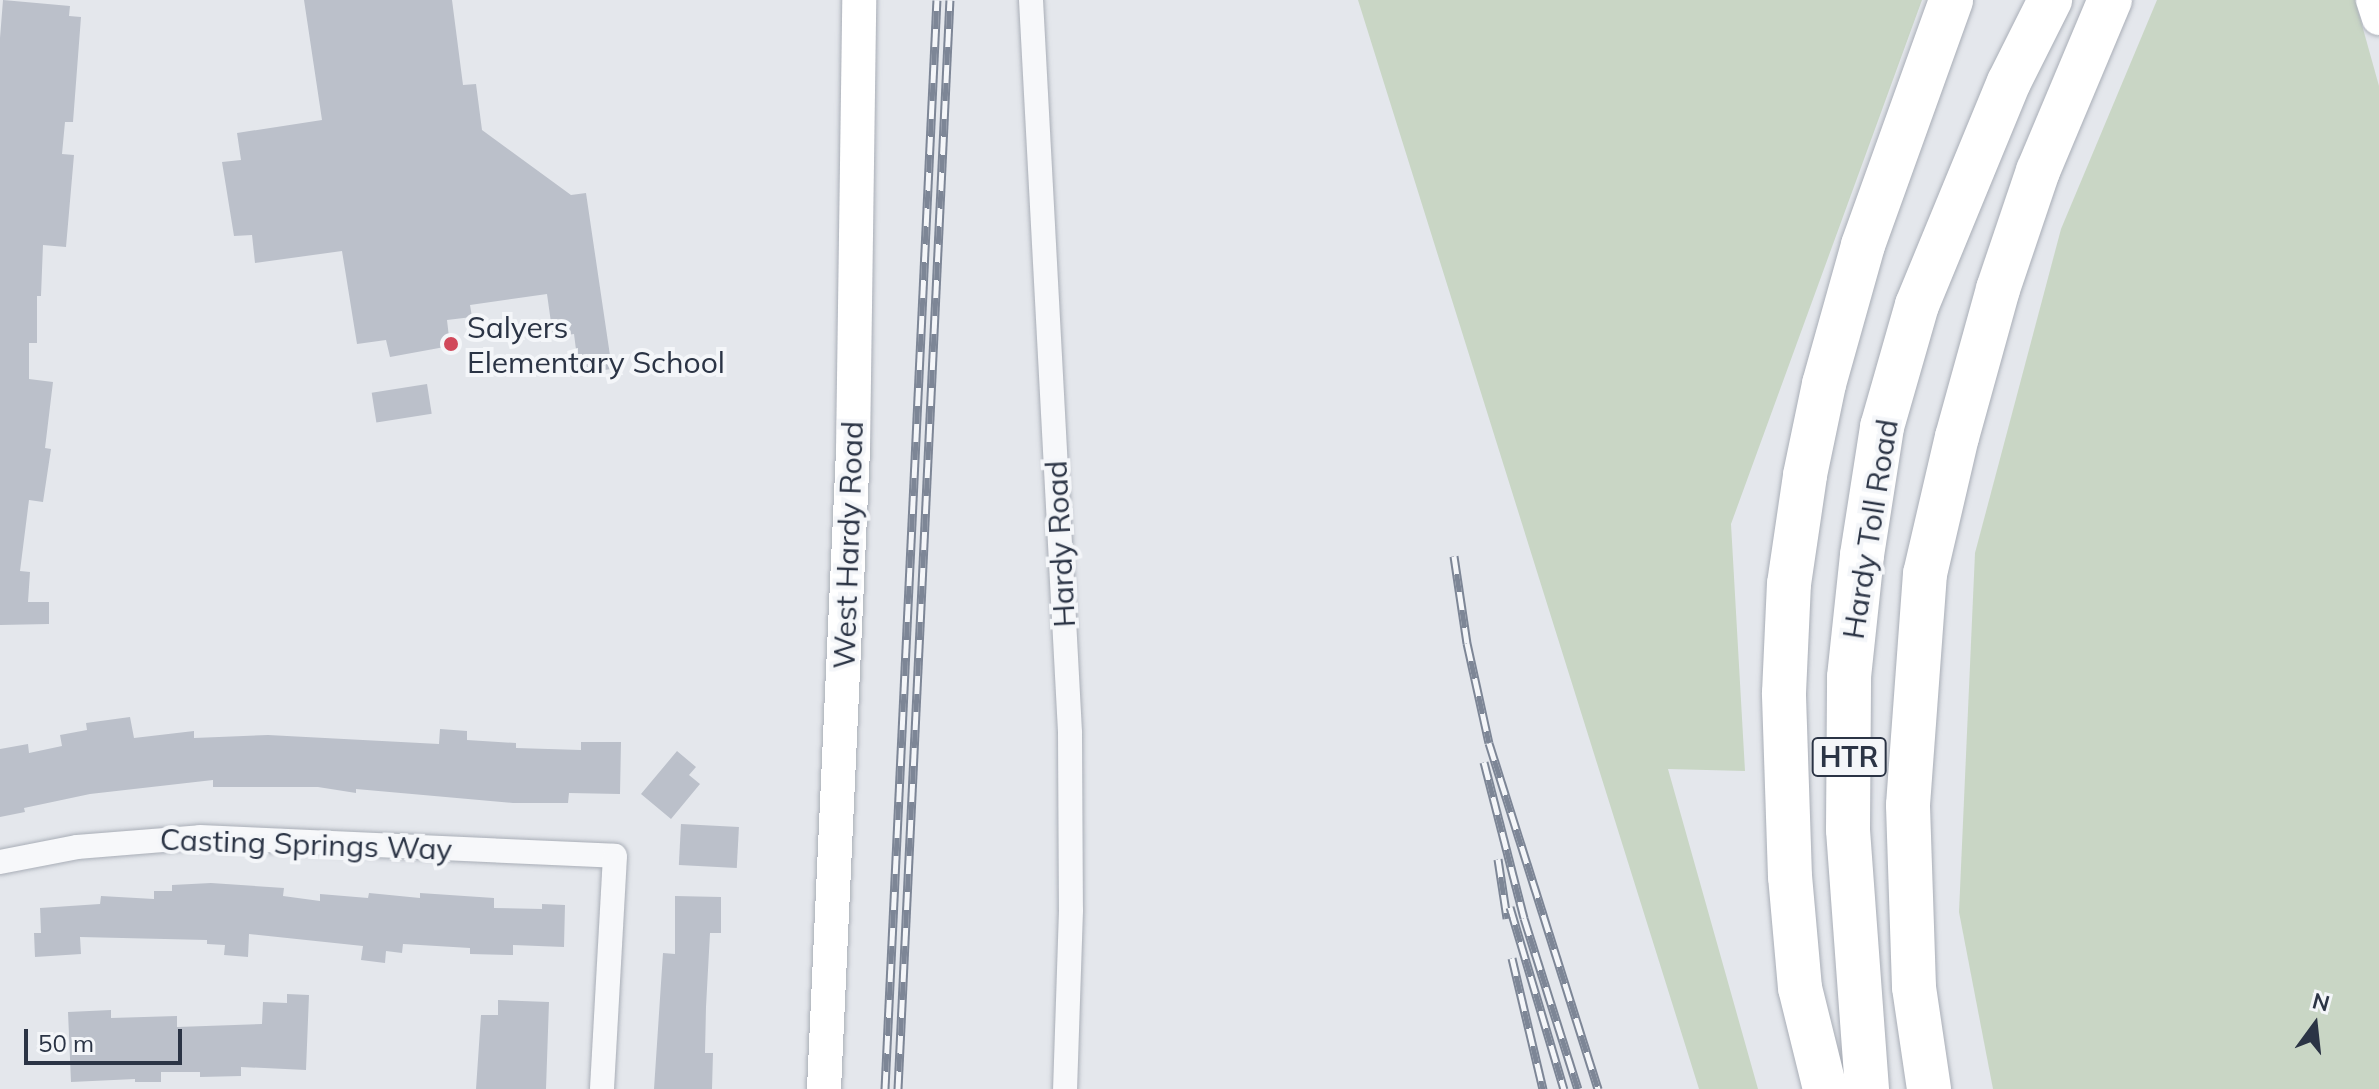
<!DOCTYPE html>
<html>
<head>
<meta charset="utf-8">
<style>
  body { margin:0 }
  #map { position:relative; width:2379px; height:1089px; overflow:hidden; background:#e4e7ec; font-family:Mulish,sans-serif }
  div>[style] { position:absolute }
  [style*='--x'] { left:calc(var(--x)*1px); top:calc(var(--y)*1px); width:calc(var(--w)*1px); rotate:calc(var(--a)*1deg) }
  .green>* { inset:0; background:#c9d6c5 }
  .building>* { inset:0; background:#bbc0ca; transform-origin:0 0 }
  .roads { filter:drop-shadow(0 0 2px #a9aeb7) drop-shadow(0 0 2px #a9aeb7) }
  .minor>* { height:24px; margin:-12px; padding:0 12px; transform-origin:12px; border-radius:12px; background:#f7f8fa }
  .secondary>* { height:34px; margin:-17px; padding:0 17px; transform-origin:17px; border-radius:17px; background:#fff }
  .motorway>* { height:44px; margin:-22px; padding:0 22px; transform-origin:22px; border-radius:22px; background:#fff }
  .rail>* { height:9px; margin-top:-4.5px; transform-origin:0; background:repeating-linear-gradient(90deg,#f4f6f9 0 18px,#7d8696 0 36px); box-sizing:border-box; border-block:2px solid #7d8696 }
  .dots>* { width:22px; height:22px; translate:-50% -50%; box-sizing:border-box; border:4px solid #f4f6f9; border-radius:50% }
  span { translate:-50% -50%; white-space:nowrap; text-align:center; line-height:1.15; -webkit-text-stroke:8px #f4f6f9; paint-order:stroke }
  .shield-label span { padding:2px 6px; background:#f4f6f9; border:2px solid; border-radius:6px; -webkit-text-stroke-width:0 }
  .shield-label { font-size:28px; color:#2b3445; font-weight:700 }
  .poi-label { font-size:30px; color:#2b3445 }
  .left { translate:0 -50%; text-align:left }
  .street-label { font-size:30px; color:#2b3445 }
  .north { position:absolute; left:2275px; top:985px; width:80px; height:80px; -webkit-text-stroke:6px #f4f6f9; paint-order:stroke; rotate:15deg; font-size:22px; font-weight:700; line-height:32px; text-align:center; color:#2b3445 }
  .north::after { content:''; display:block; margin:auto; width:28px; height:36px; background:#2b3445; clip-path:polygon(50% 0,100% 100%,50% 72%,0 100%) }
  .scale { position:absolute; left:24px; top:1029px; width:158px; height:36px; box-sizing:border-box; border:4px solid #2b3445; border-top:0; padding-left:10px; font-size:24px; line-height:28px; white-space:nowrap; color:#2b3445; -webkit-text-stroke:6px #f4f6f9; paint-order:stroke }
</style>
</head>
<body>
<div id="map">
  <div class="green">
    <div style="clip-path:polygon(1358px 0,1922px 0,1731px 524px,1745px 771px,1668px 769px,1758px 1089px,1699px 1089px)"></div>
    <div style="clip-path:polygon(2157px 0,2355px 0,2379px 86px,2379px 1089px,1993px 1089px,1959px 912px,1975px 553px,2061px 229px)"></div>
  </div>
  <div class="building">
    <div style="clip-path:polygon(3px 0,70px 6px,69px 16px,81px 17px,73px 122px,65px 122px,62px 154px,74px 155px,66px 247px,43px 245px,41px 296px,37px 296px,37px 343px,29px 343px,29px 379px,53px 382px,45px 448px,51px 449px,43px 502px,29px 500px,20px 571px,30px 572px,28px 602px,49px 602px,49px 624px,0 625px,0 38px)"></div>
    <div style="clip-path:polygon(304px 0,452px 0,463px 85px,476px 84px,482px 130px,571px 195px,586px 193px,612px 369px,579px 373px,574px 334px,553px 337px,547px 294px,470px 305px,472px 317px,447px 320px,450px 346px,390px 357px,386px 340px,357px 344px,342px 251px,255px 263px,252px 235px,234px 236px,222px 162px,241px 160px,237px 133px,322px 120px)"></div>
    <div style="left:427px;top:384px;width:30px;height:56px;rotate:81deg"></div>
    <div style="clip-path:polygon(130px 717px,134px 738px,194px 731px,194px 738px,268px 735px,439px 744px,440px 729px,467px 731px,467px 740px,516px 743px,516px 748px,581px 750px,581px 742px,621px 742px,620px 794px,569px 793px,568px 803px,513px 803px,356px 789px,356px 793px,318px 787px,213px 787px,213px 780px,90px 794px,24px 808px,25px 812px,0 817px,0 749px,28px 744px,29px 753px,62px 746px,60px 735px,87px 730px,86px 723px)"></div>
    <div style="clip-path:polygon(677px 751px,696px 767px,689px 775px,700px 784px,671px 819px,641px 794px)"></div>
    <div style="left:681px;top:824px;width:58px;height:41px;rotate:3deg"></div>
    <div style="clip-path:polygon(211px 883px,284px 888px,283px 896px,320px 901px,320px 894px,368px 898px,369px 893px,420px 898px,420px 893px,494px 898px,494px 908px,542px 909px,542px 904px,565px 905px,564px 947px,513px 945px,513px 955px,470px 954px,470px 948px,403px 944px,402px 953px,386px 951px,385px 963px,361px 960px,363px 946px,249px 934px,248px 957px,224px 955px,225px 945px,207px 944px,207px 940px,80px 937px,81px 954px,35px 957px,34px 933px,41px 933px,40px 908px,100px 904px,101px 896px,154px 899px,154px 891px,172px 891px,172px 885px)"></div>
    <div style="clip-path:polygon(675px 896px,721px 897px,721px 933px,710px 933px,706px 1007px,705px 1053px,713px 1053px,712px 1089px,654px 1089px,663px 953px,675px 954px)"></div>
    <div style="clip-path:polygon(287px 994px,309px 995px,306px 1070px,241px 1067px,241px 1076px,200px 1077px,200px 1072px,161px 1072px,161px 1082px,135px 1082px,135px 1079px,71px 1082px,68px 1012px,111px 1010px,111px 1018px,177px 1016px,177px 1027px,262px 1024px,263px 1002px,287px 1003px)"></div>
    <div style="clip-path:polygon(498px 1000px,549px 1002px,546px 1089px,476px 1089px,481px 1015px,498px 1015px)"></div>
  </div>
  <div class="roads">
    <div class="minor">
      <div style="--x:1031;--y:0;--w:734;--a:86.95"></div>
      <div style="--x:1070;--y:733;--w:177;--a:89.7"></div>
      <div style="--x:1071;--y:910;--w:179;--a:91.9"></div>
      <div style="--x:0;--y:862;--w:78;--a:-11"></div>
      <div style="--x:77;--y:847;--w:123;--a:-4.6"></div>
      <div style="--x:200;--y:837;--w:415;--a:2.6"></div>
      <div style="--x:615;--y:856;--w:233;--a:93.2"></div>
    </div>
    <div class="secondary">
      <div style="--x:2373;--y:0;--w:19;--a:72"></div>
      <div style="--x:824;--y:1089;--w:640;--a:-87.4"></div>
      <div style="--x:853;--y:450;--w:450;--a:-89.2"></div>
    </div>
    <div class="motorway">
      <div style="--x:1825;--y:1089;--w:104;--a:-103.9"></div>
      <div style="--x:1800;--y:988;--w:111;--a:-95.1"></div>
      <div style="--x:1790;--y:877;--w:184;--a:-91.9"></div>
      <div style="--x:1784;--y:693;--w:109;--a:-87.4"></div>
      <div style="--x:1789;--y:584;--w:110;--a:-81.6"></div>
      <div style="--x:1805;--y:475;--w:93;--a:-78.2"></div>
      <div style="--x:1824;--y:384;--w:144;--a:-74.3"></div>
      <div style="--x:1863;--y:245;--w:260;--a:-70.2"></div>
      <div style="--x:1867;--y:1089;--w:260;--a:-94.2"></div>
      <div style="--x:1848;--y:830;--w:153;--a:-89.6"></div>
      <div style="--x:1849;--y:677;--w:123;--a:-83.9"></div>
      <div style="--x:1862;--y:555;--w:130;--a:-81.1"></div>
      <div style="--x:1882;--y:427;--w:127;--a:-74"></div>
      <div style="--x:1917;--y:305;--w:241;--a:-67.6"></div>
      <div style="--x:2009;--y:82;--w:92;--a:-63.4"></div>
      <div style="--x:1929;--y:1089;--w:103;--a:-98.4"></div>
      <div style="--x:1914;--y:987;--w:182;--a:-91.9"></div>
      <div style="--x:1908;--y:805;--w:232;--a:-85.8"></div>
      <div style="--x:1925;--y:574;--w:141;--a:-76.9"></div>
      <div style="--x:1957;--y:437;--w:154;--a:-74.5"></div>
      <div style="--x:1998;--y:289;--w:125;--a:-71.3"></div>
      <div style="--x:2038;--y:171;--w:186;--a:-67.2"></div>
    </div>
  </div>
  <div class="rail">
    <div style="--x:1454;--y:556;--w:88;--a:81.5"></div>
    <div style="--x:1467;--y:643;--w:102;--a:77.6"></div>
    <div style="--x:1489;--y:743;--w:363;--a:72.5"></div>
    <div style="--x:1484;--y:762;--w:161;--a:75.6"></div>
    <div style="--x:1524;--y:918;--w:179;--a:72.5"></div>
    <div style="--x:1498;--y:859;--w:60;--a:81.3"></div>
    <div style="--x:1510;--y:907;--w:190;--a:73.5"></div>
    <div style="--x:1512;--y:958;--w:135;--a:76.7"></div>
    <div style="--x:885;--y:1089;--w:1090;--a:-87.27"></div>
    <div style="--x:898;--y:1089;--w:1090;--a:-87.27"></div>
  </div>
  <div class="dots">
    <div style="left:451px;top:344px;background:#d1495b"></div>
  </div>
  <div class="shield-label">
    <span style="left:1849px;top:757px">HTR</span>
  </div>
  <div class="poi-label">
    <span class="left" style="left:467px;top:344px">Salyers<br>Elementary School</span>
  </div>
  <div class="street-label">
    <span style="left:1870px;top:529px;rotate:-81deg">Hardy Toll Road</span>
    <span style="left:1060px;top:544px;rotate:-93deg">Hardy Road</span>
    <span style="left:848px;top:545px;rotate:-88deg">West Hardy Road</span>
    <span style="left:306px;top:844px;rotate:2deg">Casting Springs Way</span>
  </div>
  <div class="north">N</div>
  <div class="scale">50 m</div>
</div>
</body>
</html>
